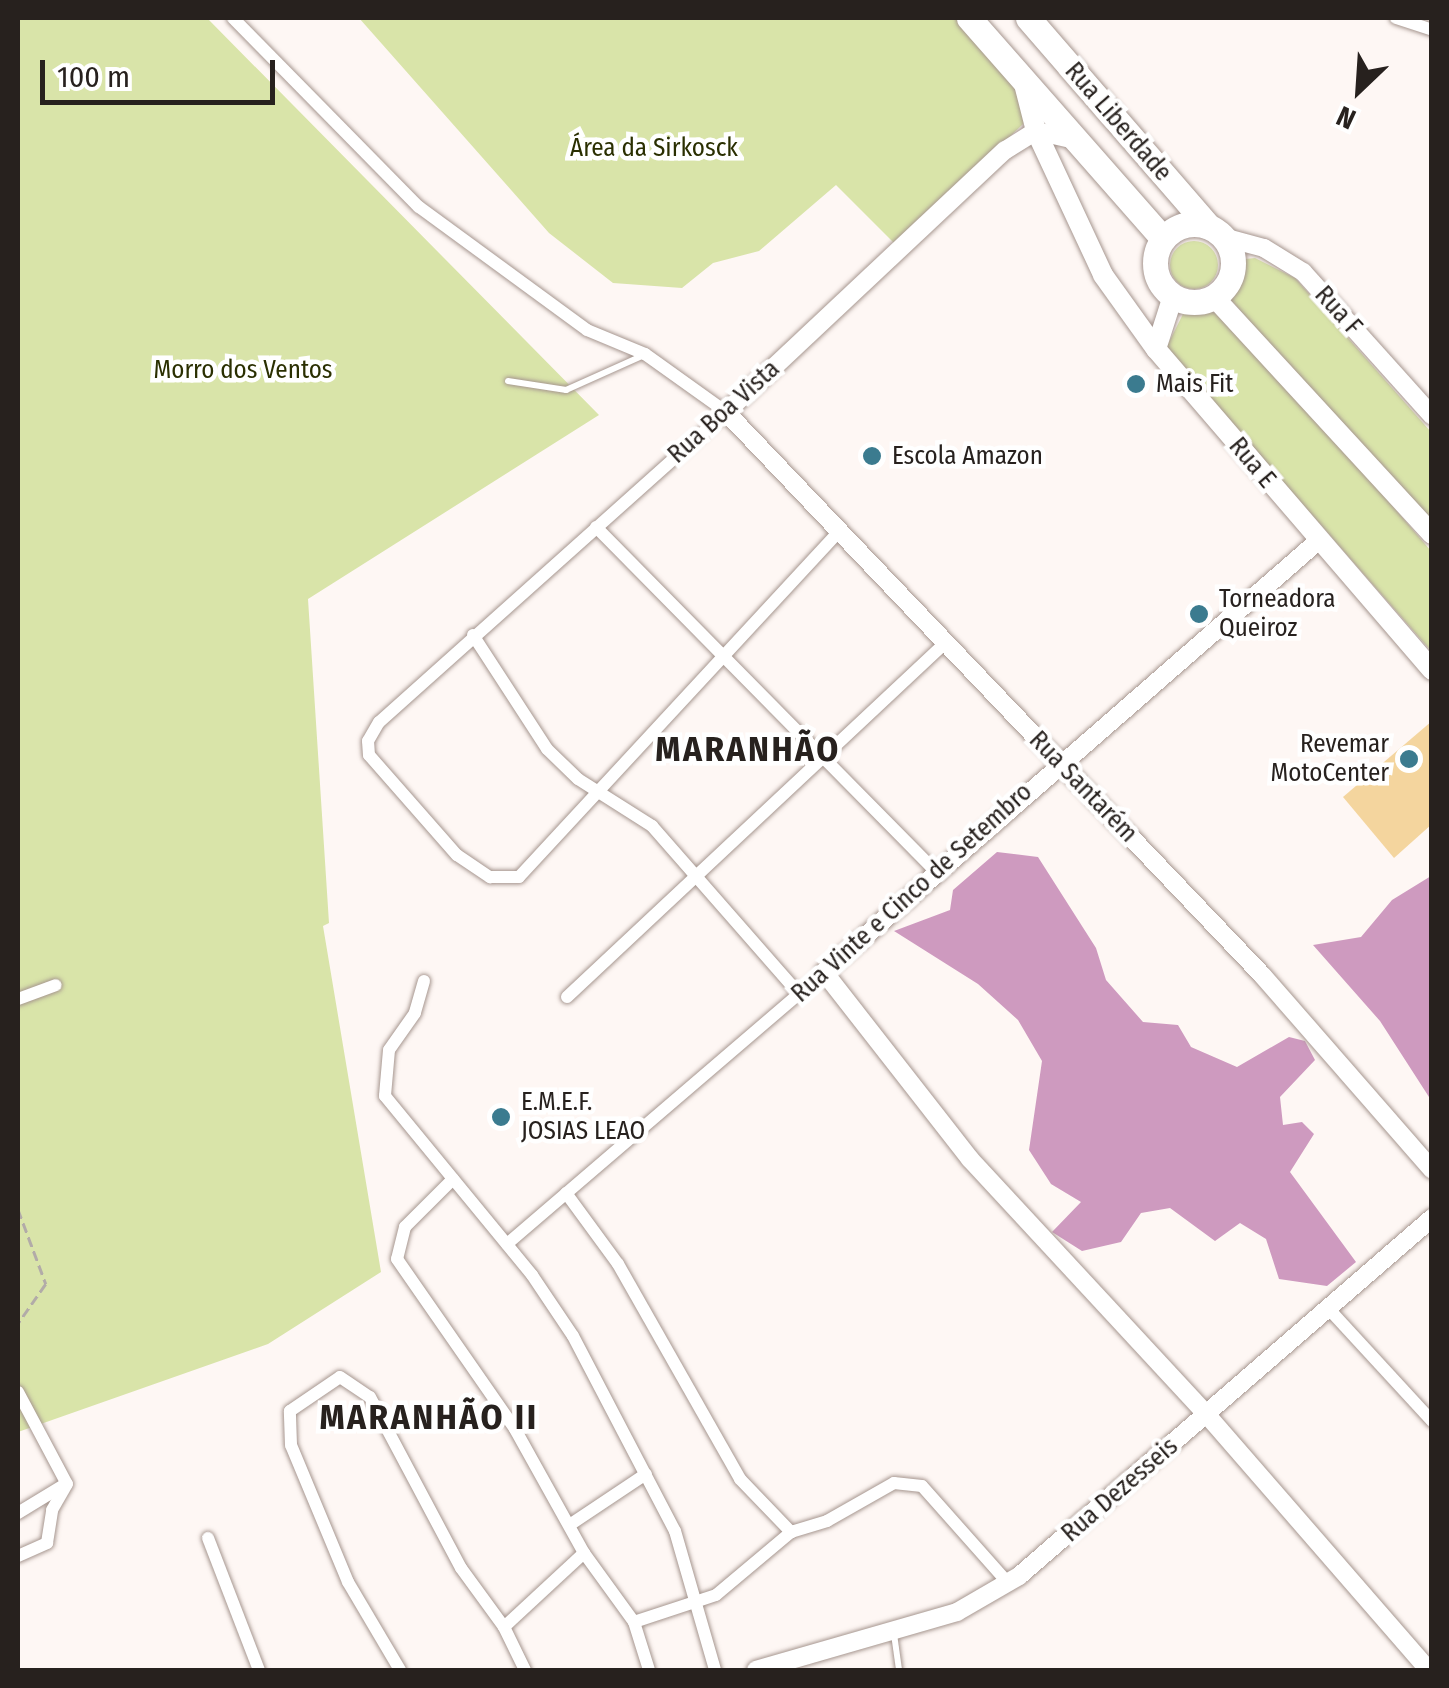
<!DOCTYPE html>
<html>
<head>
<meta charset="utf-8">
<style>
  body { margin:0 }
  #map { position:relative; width:1449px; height:1688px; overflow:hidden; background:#fef7f4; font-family:"Fira Sans Condensed",sans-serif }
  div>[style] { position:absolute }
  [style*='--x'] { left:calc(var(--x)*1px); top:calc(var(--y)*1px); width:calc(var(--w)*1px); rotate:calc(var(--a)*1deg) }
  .green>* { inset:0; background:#d9e4a9 }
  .round { border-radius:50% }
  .water>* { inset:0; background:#ce9abf }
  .building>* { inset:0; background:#f4d59e }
  .path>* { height:2.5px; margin-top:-1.25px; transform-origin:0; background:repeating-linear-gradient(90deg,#b2aba8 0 10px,transparent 0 15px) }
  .roads { filter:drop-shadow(0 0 2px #a6968f) drop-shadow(0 0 2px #a6968f) }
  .lane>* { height:6px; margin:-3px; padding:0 3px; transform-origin:3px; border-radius:3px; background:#fff }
  .street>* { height:12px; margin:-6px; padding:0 6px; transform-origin:6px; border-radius:6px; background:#fff }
  .secondary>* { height:18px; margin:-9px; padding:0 9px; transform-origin:9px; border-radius:9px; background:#fff }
  .primary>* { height:20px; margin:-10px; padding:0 10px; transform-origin:10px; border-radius:10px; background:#fff }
  .highway>* { height:25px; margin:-12.5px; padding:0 12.5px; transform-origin:12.5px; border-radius:12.5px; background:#fff }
  .highway>.ring { margin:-12.5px; padding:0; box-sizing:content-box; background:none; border:25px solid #fff; border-radius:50% }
  .dots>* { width:28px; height:28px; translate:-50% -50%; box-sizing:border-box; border:5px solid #fff; border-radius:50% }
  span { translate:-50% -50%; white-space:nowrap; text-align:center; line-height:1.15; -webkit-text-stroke:9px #fff; paint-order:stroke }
  .street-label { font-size:25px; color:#27211e }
  .park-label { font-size:25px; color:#2a2f01 }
  .poi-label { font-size:25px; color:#27211e }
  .left { translate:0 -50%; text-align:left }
  .right { translate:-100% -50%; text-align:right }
  .district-label { font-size:35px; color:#27211e; font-weight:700; letter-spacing:2.5px }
  .frame { position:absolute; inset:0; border:20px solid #27211e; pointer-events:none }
  .north { position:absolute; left:1309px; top:40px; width:100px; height:100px; -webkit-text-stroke:8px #fff; paint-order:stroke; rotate:205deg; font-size:28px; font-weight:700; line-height:40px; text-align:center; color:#27211e }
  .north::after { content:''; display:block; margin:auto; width:35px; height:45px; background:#27211e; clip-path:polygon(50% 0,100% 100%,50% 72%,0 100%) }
  .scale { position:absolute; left:40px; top:60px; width:235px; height:45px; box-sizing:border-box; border:5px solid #27211e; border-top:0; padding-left:12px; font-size:30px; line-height:35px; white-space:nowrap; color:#27211e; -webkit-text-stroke:8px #fff; paint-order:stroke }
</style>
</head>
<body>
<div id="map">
  <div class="green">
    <div style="clip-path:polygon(18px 18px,207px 18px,599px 415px,308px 599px,329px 923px,323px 926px,381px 1272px,268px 1344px,18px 1432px)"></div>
    <div style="clip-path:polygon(359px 18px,969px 18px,1045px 103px,896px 245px,836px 185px,759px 251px,713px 263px,682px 288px,613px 283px,549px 233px)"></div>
    <div class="round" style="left:1170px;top:241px;width:48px;height:48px"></div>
    <div style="clip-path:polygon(1255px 258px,1295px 278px,1431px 432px,1431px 527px,1231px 300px,1235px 260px)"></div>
    <div style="clip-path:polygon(1214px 297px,1431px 551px,1431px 651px,1166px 348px,1189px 302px)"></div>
  </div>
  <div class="water">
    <div style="clip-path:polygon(997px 852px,1038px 857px,1096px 948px,1106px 980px,1143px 1022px,1178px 1025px,1191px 1047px,1237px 1067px,1289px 1037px,1305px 1041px,1315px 1060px,1280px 1097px,1283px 1125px,1302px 1122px,1314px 1134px,1290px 1172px,1356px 1262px,1327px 1286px,1279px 1279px,1266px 1239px,1240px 1223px,1215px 1241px,1170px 1208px,1141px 1213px,1121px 1242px,1082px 1251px,1052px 1232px,1081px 1202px,1051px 1184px,1029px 1150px,1042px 1061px,1018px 1020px,978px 984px,894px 931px,950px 910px,953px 890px)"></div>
    <div style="clip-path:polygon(1431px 876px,1432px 1096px,1429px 1097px,1380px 1021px,1313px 945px,1361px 937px,1392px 900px)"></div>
  </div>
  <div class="building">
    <div style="clip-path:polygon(1432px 721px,1432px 824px,1394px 858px,1343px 797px)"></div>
  </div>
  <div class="path">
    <div style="--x:18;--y:1209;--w:80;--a:69.5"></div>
    <div style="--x:46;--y:1284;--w:49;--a:125"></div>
  </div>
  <div class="roads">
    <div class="lane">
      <div style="--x:508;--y:381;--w:59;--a:8.8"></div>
      <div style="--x:566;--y:390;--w:85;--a:-24.2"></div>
      <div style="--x:894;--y:1634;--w:36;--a:82"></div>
    </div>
    <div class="street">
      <div style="--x:233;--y:18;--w:265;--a:45.5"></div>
      <div style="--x:419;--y:207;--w:208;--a:36.2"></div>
      <div style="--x:587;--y:330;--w:63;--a:22.5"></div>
      <div style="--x:645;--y:354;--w:100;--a:35.6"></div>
      <div style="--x:726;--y:412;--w:465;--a:138.2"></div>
      <div style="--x:379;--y:722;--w:22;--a:120"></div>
      <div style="--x:368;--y:741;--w:14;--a:86"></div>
      <div style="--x:369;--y:755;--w:133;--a:48.7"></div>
      <div style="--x:457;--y:855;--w:40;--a:34"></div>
      <div style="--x:490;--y:877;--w:29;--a:0"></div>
      <div style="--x:519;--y:877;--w:470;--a:-47.2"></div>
      <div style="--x:1396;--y:18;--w:38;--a:18"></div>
      <div style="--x:596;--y:527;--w:487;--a:45.4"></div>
      <div style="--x:473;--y:635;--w:136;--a:57"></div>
      <div style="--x:547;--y:749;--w:43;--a:44.1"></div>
      <div style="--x:578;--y:779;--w:88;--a:32.4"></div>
      <div style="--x:652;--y:826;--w:223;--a:48.8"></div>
      <div style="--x:424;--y:981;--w:33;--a:106"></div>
      <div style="--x:415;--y:1013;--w:45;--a:125.1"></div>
      <div style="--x:389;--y:1050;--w:46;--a:95"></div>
      <div style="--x:385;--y:1096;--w:232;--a:50.6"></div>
      <div style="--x:532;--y:1275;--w:73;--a:56.1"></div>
      <div style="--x:573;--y:1336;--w:220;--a:62.4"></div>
      <div style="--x:675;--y:1531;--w:145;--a:73.9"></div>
      <div style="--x:567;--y:997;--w:516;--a:-43.12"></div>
      <div style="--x:18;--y:999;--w:40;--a:-20.2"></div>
      <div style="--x:453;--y:1179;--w:68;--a:135"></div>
      <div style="--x:405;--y:1227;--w:33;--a:104"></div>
      <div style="--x:397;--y:1259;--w:207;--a:55.2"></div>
      <div style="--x:515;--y:1429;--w:142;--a:60.9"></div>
      <div style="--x:584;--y:1553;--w:85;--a:54.1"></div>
      <div style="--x:634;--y:1622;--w:50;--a:72.6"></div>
      <div style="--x:566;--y:1193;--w:88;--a:53.8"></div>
      <div style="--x:618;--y:1264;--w:247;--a:60.4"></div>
      <div style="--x:740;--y:1479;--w:74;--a:46.1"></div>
      <div style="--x:507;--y:1244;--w:418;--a:-40.6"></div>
      <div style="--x:1328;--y:1308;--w:154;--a:47.4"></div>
      <div style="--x:18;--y:1392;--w:104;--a:62"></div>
      <div style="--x:18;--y:1513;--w:54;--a:-31.3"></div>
      <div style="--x:571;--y:1524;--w:90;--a:-33.7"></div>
      <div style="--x:208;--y:1538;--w:142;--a:68.9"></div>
      <div style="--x:18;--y:1556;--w:32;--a:-24"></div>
      <div style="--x:47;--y:1543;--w:33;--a:-81"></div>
      <div style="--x:52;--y:1510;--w:30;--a:-60"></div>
      <div style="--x:634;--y:1622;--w:86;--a:-18.2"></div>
      <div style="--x:716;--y:1595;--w:98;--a:-40"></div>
      <div style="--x:791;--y:1532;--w:38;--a:-17"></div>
      <div style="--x:827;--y:1521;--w:77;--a:-29.6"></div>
      <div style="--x:894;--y:1483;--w:28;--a:6"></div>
      <div style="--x:922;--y:1486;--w:130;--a:48.4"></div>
      <div style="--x:504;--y:1627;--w:109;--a:-42.8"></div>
      <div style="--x:400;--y:1670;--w:102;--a:-120.6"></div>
      <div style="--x:348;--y:1582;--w:148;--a:-112.6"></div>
      <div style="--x:291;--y:1445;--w:34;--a:-92"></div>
      <div style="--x:290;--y:1411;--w:60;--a:-34.2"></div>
      <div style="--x:340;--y:1377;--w:36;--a:34"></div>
      <div style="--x:370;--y:1397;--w:194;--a:62"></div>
      <div style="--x:461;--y:1568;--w:73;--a:53.9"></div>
      <div style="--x:504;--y:1627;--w:48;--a:64"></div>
    </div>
    <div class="secondary">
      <div style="--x:1075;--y:140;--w:40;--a:-167"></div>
      <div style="--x:1036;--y:131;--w:36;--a:148"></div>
      <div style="--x:1005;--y:150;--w:383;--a:136.8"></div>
      <div style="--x:726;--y:412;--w:779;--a:46.4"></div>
      <div style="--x:1263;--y:976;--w:257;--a:48.9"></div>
      <div style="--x:1223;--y:237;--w:42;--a:15"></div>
      <div style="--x:1264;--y:248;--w:46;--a:31.6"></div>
      <div style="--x:1303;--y:272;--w:193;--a:48.1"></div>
      <div style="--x:1318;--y:541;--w:656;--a:138.9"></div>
      <div style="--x:824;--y:972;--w:237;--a:52"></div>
      <div style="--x:970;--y:1159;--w:349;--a:47.2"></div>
      <div style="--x:1207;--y:1415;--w:338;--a:49"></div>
      <div style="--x:756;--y:1670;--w:209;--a:-16.1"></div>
      <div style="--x:957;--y:1612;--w:72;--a:-30.1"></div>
      <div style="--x:1019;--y:1576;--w:547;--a:-40.92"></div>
    </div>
    <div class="primary">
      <div style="--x:1023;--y:80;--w:53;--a:75.7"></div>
      <div style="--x:1036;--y:131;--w:159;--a:65"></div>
      <div style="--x:1103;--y:275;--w:91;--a:54.4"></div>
      <div style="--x:1156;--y:349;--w:423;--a:49.3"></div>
      <div style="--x:1214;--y:297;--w:322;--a:47.4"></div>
      <div style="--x:1156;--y:349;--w:56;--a:-72.2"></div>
    </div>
    <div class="highway">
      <div style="--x:969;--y:18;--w:294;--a:48.7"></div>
      <div style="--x:1028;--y:18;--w:276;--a:49.1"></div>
      <div class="ring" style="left:1155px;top:224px;width:53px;height:53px"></div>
    </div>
  </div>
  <div class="dots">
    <div style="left:1136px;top:384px;background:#3b7b8f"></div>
    <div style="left:872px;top:456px;background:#3b7b8f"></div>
    <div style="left:1199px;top:614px;background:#3b7b8f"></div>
    <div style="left:1409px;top:759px;background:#3b7b8f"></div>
    <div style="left:501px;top:1117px;background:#3b7b8f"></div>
  </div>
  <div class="street-label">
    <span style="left:1118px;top:122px;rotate:49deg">Rua Liberdade</span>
    <span style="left:1338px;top:311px;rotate:48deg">Rua F</span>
    <span style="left:724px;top:412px;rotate:-42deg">Rua Boa Vista</span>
    <span style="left:1252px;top:463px;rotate:50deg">Rua E</span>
    <span style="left:1083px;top:787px;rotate:46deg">Rua Santarém</span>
    <span style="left:912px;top:893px;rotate:-42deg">Rua Vinte e Cinco de Setembro</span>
    <span style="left:1120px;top:1490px;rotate:-41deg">Rua Dezesseis</span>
  </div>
  <div class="park-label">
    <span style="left:654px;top:148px">Área da Sirkosck</span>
    <span style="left:243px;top:370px">Morro dos Ventos</span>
  </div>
  <div class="poi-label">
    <span class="left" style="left:1156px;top:384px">Mais Fit</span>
    <span class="left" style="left:892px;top:456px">Escola Amazon</span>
    <span class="left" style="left:1219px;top:614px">Torneadora<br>Queiroz</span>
    <span class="right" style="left:1389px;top:759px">Revemar<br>MotoCenter</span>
    <span class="left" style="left:521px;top:1117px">E.M.E.F.<br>JOSIAS LEAO</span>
  </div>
  <div class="district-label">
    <span style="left:748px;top:749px">MARANHÃO</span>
    <span style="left:429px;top:1417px">MARANHÃO II</span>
  </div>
  <div class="frame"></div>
  <div class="north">N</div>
  <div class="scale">100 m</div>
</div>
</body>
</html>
